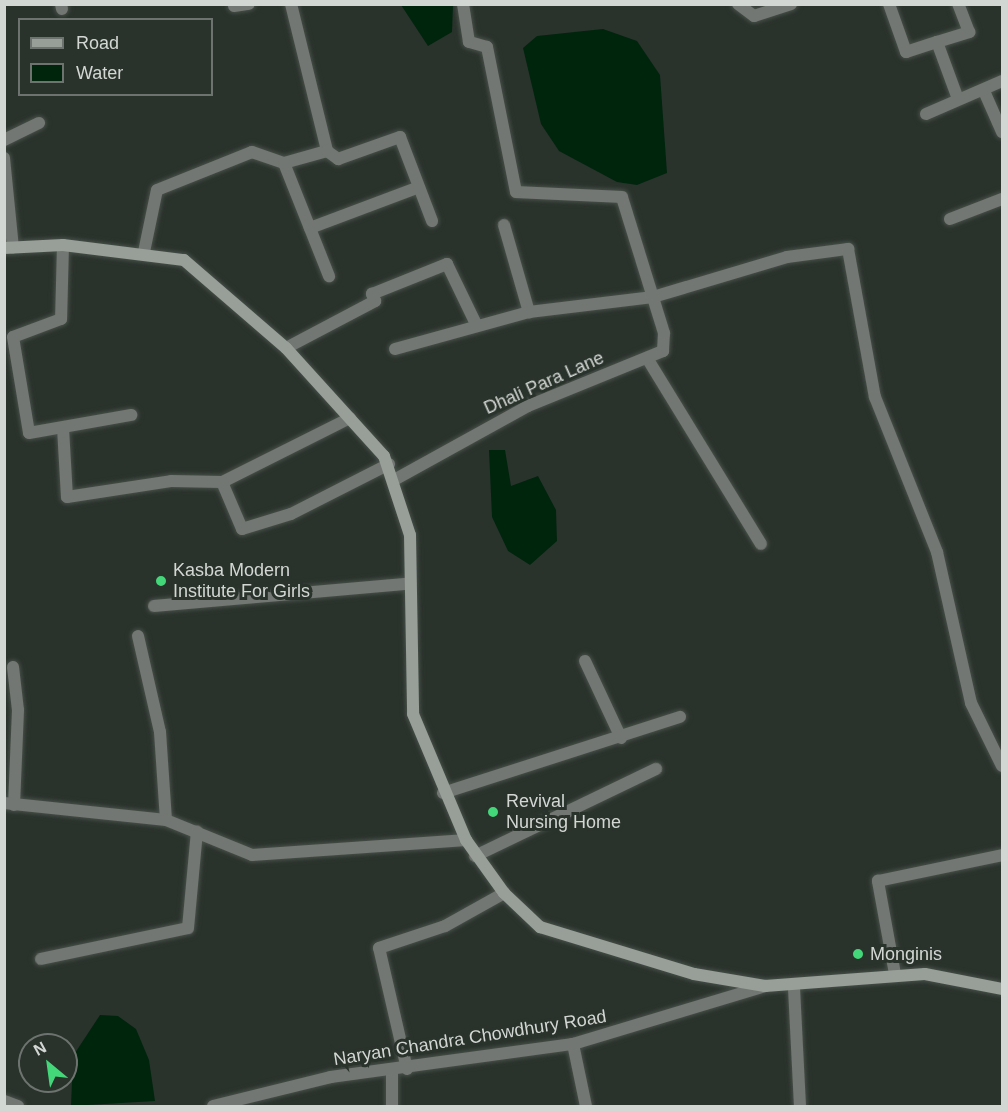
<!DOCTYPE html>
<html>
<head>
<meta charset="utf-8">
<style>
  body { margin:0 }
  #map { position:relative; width:1007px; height:1111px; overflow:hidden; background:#2a322c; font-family:Arial,sans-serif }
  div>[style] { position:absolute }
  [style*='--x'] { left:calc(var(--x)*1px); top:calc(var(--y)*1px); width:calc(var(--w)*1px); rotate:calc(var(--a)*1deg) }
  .water>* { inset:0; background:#00250d }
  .roads { filter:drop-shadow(0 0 2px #48504a) drop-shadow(0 0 2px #48504a) }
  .street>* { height:12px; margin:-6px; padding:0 6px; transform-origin:6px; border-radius:6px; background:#737773 }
  .secondary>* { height:12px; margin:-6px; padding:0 6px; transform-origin:6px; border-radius:6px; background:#989f99 }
  .dots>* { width:16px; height:16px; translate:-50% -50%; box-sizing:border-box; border:3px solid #2a322c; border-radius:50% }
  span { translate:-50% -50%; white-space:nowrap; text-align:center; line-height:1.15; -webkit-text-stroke:6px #2a322c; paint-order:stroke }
  .street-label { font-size:18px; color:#d2d7d3 }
  .poi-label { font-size:18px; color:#d2d7d3 }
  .left { translate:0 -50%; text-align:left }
  .frame { position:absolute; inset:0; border:6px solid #d2d7d3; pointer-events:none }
  .legend { position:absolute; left:18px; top:18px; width:195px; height:78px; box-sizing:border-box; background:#2a322c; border:2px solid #6d746f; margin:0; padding:8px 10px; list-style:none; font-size:18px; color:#d2d7d3 }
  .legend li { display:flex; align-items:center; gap:12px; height:30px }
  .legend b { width:30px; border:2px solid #6d746f }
  .north { position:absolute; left:18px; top:1033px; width:60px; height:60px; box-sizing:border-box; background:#2a322c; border:2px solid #6d746f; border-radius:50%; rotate:331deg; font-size:16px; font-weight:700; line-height:24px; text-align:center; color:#d2d7d3 }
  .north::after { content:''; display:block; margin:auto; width:21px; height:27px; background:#44d77a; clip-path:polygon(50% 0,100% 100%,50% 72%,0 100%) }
</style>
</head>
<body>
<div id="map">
  <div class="water">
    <div style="clip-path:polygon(401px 5px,453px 5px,452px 32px,428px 46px)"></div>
    <div style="clip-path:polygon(603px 29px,637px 41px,660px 75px,667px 173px,637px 185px,617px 182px,559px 151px,541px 124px,523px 48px,537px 36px)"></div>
    <div style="clip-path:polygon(489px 450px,505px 450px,511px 486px,538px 476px,556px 510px,557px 541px,530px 565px,508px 551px,492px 517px)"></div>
    <div style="clip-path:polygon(100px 1015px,118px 1016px,136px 1029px,149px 1060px,155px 1101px,71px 1106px,73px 1056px)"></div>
  </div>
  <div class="roads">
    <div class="street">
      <div style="--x:61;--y:4;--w:5;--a:79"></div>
      <div style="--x:291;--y:4;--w:151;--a:76.2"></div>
      <div style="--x:738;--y:4;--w:20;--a:37"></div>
      <div style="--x:754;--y:16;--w:39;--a:-18"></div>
      <div style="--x:889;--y:4;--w:51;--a:70.5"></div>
      <div style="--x:906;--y:52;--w:33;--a:-18"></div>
      <div style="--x:937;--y:42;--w:61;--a:69.8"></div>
      <div style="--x:234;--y:6;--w:15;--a:-8"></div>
      <div style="--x:937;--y:42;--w:34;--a:-17"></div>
      <div style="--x:969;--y:32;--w:30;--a:-111"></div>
      <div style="--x:984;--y:91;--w:45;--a:66.3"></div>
      <div style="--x:926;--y:114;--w:83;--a:-23.5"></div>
      <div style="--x:4;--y:140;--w:39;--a:-26"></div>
      <div style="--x:4;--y:158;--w:90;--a:84.3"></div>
      <div style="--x:284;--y:163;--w:122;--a:68.3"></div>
      <div style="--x:950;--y:219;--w:56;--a:-21"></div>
      <div style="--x:504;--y:225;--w:91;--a:74"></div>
      <div style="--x:310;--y:228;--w:116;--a:-20.6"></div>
      <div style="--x:63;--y:245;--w:74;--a:91.5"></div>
      <div style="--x:61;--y:319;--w:51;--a:159.4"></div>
      <div style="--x:13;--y:337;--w:97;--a:80.5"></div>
      <div style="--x:29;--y:433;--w:104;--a:-10"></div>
      <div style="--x:144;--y:252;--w:63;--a:-78.2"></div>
      <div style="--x:157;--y:190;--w:102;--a:-21.8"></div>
      <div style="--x:252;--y:152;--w:34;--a:19"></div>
      <div style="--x:284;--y:163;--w:45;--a:-15.6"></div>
      <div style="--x:327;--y:151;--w:14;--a:36"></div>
      <div style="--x:338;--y:159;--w:66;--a:-19.5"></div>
      <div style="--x:400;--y:137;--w:90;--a:69.1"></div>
      <div style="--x:286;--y:348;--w:101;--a:-27.8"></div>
      <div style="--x:375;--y:301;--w:8;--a:-113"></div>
      <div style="--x:372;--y:294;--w:81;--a:-21.8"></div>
      <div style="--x:447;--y:264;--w:67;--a:64.2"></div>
      <div style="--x:395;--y:349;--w:139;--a:-15.4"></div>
      <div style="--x:529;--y:312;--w:125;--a:-6.9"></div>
      <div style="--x:653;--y:297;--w:140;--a:-16.6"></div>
      <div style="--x:787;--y:257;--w:62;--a:-7.5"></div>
      <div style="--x:848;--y:249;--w:150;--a:79.7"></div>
      <div style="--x:875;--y:397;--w:167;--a:68.2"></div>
      <div style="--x:937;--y:552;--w:155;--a:77.3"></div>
      <div style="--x:971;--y:703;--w:70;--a:63.8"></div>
      <div style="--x:647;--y:358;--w:218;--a:58.5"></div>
      <div style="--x:350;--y:418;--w:143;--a:153.4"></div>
      <div style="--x:222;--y:482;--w:51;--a:66.9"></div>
      <div style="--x:242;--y:529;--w:51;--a:-17"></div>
      <div style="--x:291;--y:514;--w:110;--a:-27"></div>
      <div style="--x:63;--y:428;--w:69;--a:86.7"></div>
      <div style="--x:67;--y:497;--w:105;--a:-8.7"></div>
      <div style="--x:171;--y:481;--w:51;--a:1.1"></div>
      <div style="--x:394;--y:480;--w:153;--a:-28.9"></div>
      <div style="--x:528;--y:406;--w:146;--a:-22.2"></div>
      <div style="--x:663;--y:351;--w:18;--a:-87"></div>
      <div style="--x:664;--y:333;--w:142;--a:-107.2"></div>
      <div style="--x:622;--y:197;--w:106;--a:-177.3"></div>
      <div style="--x:516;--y:192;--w:148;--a:-101.3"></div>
      <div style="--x:487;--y:47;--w:19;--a:-164"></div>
      <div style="--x:469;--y:42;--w:38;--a:-99"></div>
      <div style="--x:154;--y:606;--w:254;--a:-5"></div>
      <div style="--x:138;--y:636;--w:98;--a:77.1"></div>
      <div style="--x:160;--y:732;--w:88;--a:86.1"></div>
      <div style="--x:585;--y:661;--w:85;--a:64.9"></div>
      <div style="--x:13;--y:667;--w:43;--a:83.4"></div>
      <div style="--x:18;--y:710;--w:95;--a:92.4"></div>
      <div style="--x:443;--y:793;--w:249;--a:-17.8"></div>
      <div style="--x:4;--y:803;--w:163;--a:6"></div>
      <div style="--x:166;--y:820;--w:93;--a:22.1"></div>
      <div style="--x:252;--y:855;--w:215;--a:-4"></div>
      <div style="--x:475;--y:856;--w:201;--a:-25.7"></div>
      <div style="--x:41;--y:959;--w:150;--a:-11.9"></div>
      <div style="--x:188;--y:928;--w:97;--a:-84.7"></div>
      <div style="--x:895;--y:974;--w:95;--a:-100.4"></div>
      <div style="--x:878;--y:881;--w:127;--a:-11.8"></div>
      <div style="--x:794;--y:988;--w:118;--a:87.1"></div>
      <div style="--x:573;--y:1044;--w:63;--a:78.2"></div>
      <div style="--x:407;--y:1069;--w:124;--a:-103"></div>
      <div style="--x:379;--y:948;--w:70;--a:-18.4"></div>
      <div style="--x:445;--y:926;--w:68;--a:-29.2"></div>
      <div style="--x:392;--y:1071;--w:35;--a:90"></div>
      <div style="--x:4;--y:1101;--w:15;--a:20"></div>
      <div style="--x:213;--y:1106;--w:122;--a:-13.8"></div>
      <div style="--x:331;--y:1077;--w:244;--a:-7.8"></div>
      <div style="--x:573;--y:1044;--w:201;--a:-16.8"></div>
    </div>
    <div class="secondary">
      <div style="--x:4;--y:248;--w:59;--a:-2.9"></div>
      <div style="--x:63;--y:245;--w:122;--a:7.1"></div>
      <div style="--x:184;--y:260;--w:135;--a:40.8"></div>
      <div style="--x:286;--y:348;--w:146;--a:47.8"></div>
      <div style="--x:384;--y:456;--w:83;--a:71.8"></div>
      <div style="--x:410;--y:535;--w:179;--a:89"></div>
      <div style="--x:413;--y:714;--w:137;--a:67.2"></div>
      <div style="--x:466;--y:840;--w:65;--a:54.4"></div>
      <div style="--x:504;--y:893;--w:50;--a:43.4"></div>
      <div style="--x:540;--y:927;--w:161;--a:17"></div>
      <div style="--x:694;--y:974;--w:72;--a:9.6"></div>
      <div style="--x:765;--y:986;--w:160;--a:-4.3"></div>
      <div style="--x:925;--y:974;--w:78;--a:11"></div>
    </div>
  </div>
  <div class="dots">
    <div style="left:161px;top:581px;background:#44d77a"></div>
    <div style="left:493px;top:812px;background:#44d77a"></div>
    <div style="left:858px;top:954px;background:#44d77a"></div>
  </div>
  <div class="street-label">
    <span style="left:544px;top:383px;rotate:-24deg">Dhali Para Lane</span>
    <span style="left:470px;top:1038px;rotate:-9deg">Naryan Chandra Chowdhury Road</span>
  </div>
  <div class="poi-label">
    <span class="left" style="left:173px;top:581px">Kasba Modern<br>Institute For Girls</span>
    <span class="left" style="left:506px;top:812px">Revival<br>Nursing Home</span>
    <span class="left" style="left:870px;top:954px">Monginis</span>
  </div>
  <div class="frame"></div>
  <ul class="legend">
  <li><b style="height:8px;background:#989f99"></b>Road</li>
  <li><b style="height:16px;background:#00250d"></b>Water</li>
  </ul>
  <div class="north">N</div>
</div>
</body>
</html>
